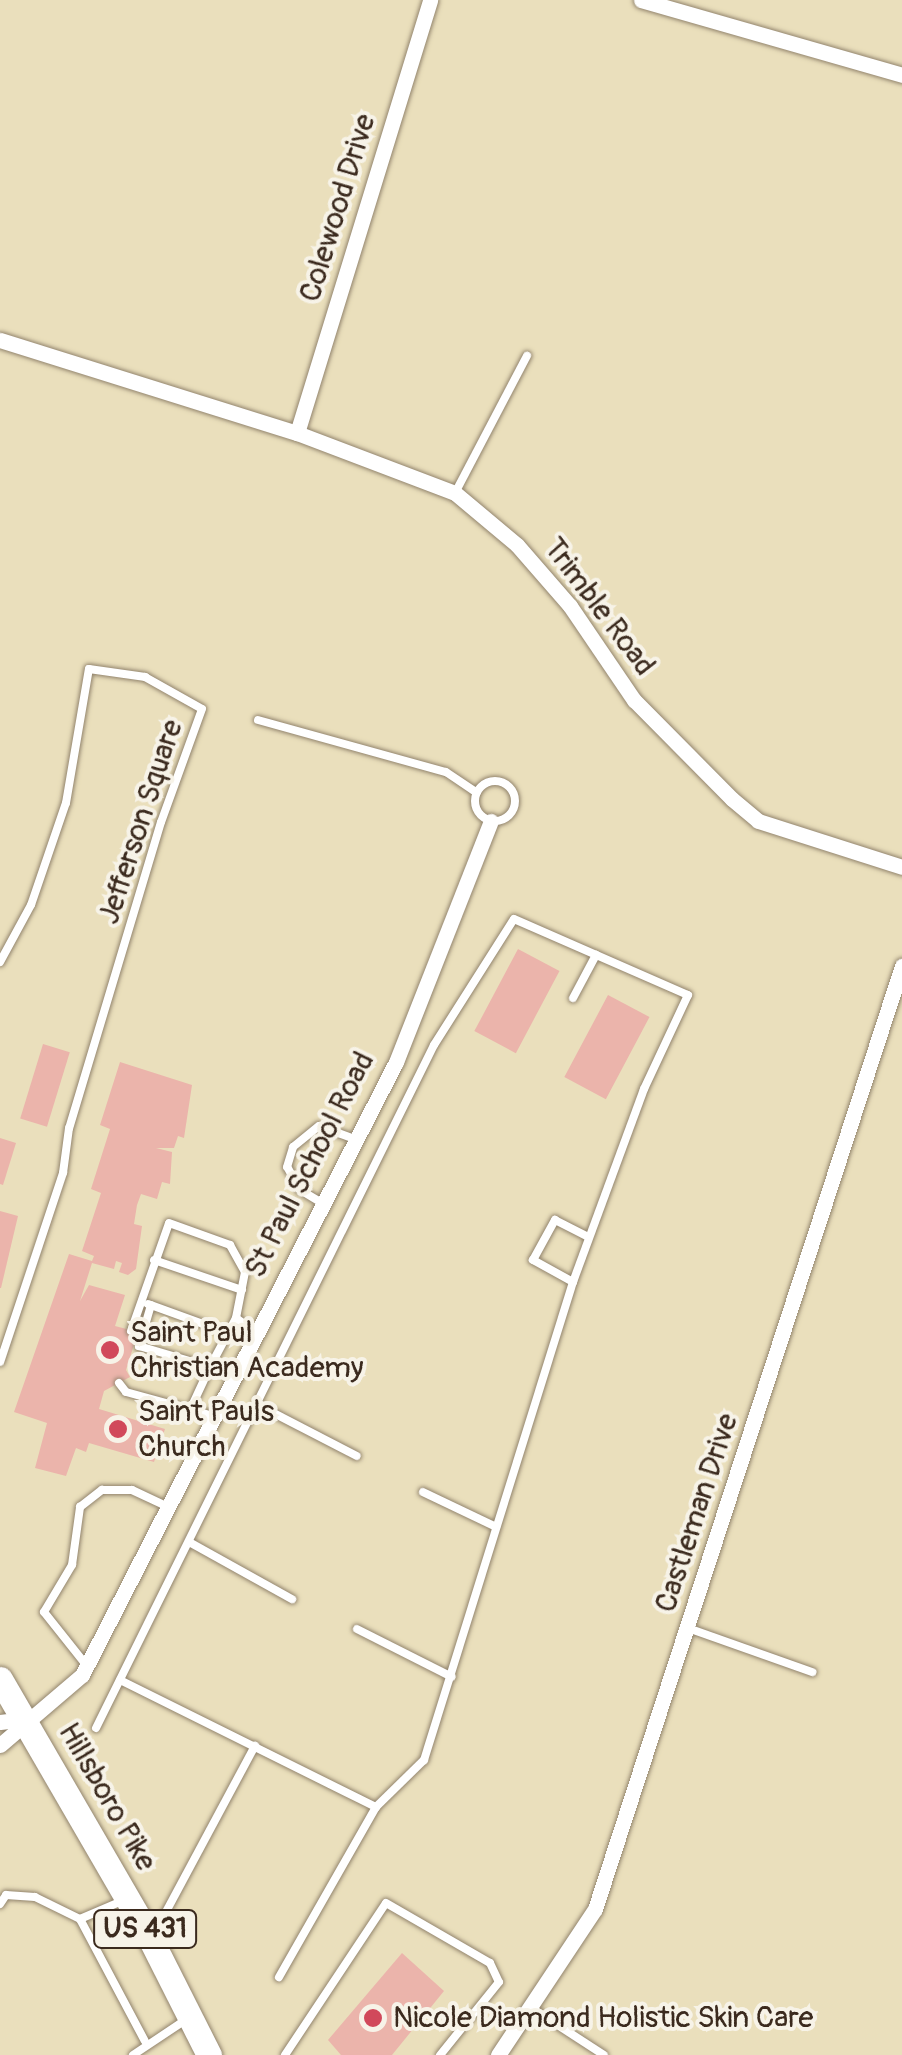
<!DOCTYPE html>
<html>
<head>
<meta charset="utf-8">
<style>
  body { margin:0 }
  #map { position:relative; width:902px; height:2055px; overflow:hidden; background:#eadfbc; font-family:Pangolin,sans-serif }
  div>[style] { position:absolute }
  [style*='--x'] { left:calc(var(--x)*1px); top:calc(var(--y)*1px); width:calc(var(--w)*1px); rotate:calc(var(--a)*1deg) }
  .building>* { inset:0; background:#ebb4ab; transform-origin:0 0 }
  .roads { filter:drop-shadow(0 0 2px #92846d) drop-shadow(0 0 2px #92846d) }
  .lane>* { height:8px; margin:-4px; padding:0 4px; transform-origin:4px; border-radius:4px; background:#fff }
  .lane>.ring { margin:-4px; padding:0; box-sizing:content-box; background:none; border:8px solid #fff; border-radius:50% }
  .street>* { height:15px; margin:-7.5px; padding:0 7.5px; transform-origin:7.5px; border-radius:7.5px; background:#fff }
  .primary>* { height:25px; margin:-12.5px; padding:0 12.5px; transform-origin:12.5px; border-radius:12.5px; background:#fff }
  .dots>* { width:28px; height:28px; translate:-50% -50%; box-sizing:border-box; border:5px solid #f7f3e8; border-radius:50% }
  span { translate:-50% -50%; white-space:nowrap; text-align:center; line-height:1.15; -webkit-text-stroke:8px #f7f3e8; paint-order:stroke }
  .shield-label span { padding:2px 8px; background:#f7f3e8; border:2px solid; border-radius:8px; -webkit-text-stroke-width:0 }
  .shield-label { font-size:28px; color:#3b2a1e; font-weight:700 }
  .street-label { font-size:30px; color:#3b2a1e }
  .poi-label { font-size:30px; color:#3b2a1e }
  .left { translate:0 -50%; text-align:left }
</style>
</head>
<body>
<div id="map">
  <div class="building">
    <div style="left:518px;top:949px;width:47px;height:93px;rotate:28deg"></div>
    <div style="left:608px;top:995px;width:47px;height:93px;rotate:28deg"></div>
    <div style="left:43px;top:1044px;width:28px;height:78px;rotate:17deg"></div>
    <div style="clip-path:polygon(120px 1062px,192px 1085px,184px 1138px,178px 1136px,174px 1148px,156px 1148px,172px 1152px,170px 1184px,162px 1182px,157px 1199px,141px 1194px,137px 1205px,134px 1224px,142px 1226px,136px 1269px,128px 1275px,119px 1272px,122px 1263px,116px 1261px,114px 1269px,92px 1263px,80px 1301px,89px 1285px,125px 1295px,115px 1326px,138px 1332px,126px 1370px,130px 1377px,104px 1391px,99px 1409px,165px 1429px,154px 1462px,89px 1443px,86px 1452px,76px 1448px,66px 1476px,35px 1468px,47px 1423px,14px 1412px,69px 1254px,92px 1261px,94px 1256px,82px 1251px,101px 1193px,91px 1189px,110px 1129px,100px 1125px)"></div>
    <div style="clip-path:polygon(0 1138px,16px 1143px,3px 1185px,0 1184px)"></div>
    <div style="clip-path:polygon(0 1211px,18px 1216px,1px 1288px,0 1288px)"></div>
    <div style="clip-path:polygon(402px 1953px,444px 1991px,392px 2055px,341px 2055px,328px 2040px)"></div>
  </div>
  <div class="roads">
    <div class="lane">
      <div style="--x:455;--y:493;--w:155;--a:-62.3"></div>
      <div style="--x:258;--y:720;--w:195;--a:15.5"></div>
      <div style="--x:446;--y:772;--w:37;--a:34"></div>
      <div class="ring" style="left:475px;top:781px;width:32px;height:32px"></div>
      <div style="--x:0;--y:962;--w:65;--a:-61.5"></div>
      <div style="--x:31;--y:905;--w:108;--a:-71.1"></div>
      <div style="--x:66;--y:803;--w:136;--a:-80.3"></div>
      <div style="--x:89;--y:669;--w:57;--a:8.1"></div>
      <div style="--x:145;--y:677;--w:65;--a:29.3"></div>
      <div style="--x:202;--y:709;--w:120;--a:109.9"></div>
      <div style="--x:161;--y:822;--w:320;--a:106.7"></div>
      <div style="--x:69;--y:1128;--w:45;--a:97.6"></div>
      <div style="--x:63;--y:1173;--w:199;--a:108.4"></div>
      <div style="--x:573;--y:998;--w:49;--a:-61.9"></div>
      <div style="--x:322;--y:1203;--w:26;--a:-149"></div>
      <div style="--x:300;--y:1190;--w:26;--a:-119"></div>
      <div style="--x:287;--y:1167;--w:21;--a:-73"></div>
      <div style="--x:293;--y:1147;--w:33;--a:-39"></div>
      <div style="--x:319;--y:1126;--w:38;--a:20"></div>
      <div style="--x:154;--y:1260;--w:93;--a:18.8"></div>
      <div style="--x:573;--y:1282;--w:46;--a:-151.2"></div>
      <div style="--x:533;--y:1260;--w:46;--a:-61.2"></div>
      <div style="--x:555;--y:1220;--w:38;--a:27"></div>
      <div style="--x:148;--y:1304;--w:85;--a:19.9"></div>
      <div style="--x:151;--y:1305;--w:43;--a:106.3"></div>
      <div style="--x:139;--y:1346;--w:74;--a:16.5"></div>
      <div style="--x:210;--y:1367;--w:47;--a:114.9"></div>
      <div style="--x:131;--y:1331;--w:114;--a:-70.6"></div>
      <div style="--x:169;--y:1223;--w:65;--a:19.8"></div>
      <div style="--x:230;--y:1245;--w:31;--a:61"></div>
      <div style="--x:245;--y:1272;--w:47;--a:101.1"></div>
      <div style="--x:236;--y:1318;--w:24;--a:36"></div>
      <div style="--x:232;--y:1377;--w:24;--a:-156"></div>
      <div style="--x:210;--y:1367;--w:55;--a:-62"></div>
      <div style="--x:119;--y:1383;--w:11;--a:52"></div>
      <div style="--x:126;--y:1392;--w:90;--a:15.4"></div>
      <div style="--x:258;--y:1405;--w:111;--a:27.3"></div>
      <div style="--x:423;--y:1492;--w:81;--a:25.6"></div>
      <div style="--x:189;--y:1542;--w:118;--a:29"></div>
      <div style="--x:688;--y:1628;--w:132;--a:19.5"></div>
      <div style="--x:357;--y:1629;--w:106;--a:26.8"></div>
      <div style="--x:87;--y:1666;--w:69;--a:-128.5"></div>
      <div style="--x:44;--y:1612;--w:55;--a:-59.2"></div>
      <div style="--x:72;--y:1565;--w:59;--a:-82.1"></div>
      <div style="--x:80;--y:1507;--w:28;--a:-38"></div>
      <div style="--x:102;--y:1490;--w:30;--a:0"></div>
      <div style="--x:132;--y:1490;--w:38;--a:25"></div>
      <div style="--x:120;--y:1680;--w:286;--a:26.4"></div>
      <div style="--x:96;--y:1728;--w:762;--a:-63.67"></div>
      <div style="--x:434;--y:1045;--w:149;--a:-57.6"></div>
      <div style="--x:514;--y:919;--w:190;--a:23.6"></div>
      <div style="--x:688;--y:995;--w:104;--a:115.1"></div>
      <div style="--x:644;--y:1089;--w:206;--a:110.2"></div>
      <div style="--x:573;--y:1282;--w:501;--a:107.31"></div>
      <div style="--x:424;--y:1760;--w:67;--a:135.6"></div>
      <div style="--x:376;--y:1807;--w:196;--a:119.7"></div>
      <div style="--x:0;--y:1904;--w:11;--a:-56"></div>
      <div style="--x:6;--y:1895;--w:29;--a:4"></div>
      <div style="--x:35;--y:1897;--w:50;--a:26.1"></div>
      <div style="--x:80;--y:1919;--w:138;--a:62"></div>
      <div style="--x:80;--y:1919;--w:46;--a:-23.2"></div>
      <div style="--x:153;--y:1936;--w:216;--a:-61.8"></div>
      <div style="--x:530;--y:2007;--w:88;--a:33"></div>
      <div style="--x:133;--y:2055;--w:65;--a:-33.7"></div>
      <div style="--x:285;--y:2055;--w:182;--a:-56.4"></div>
      <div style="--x:386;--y:1903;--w:120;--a:30"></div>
      <div style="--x:490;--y:1963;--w:21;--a:65"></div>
      <div style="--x:499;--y:1982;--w:94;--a:128.9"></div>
    </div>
    <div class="street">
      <div style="--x:641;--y:0;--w:272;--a:16"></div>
      <div style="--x:0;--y:340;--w:311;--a:17.4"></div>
      <div style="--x:297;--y:433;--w:169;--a:20.8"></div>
      <div style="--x:455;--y:493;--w:81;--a:40"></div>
      <div style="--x:517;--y:545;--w:81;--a:49"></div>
      <div style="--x:570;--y:606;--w:114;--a:55.8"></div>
      <div style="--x:634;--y:700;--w:139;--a:45.3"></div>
      <div style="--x:732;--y:799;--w:34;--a:40"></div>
      <div style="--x:758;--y:821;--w:151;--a:17.7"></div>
      <div style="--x:297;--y:433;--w:453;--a:-72.9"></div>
      <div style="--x:0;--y:1722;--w:25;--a:-7"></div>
      <div style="--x:0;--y:1745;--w:108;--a:-40.5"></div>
      <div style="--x:82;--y:1675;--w:689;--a:-62.88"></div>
      <div style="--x:396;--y:1062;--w:259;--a:-68.5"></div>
      <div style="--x:498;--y:2055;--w:175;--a:-56.4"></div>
      <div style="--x:595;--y:1909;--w:992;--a:-71.97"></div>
    </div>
    <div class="primary">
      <div style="--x:0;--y:1679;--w:302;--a:59.9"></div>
      <div style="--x:151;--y:1940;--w:129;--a:63.2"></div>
    </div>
  </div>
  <div class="dots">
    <div style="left:110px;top:1350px;background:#d1495b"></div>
    <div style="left:118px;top:1429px;background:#d1495b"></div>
    <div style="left:373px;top:2018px;background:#d1495b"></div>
  </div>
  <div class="shield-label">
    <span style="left:145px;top:1929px">US 431</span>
  </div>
  <div class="street-label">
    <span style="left:338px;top:208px;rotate:-73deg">Colewood Drive</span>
    <span style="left:599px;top:607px;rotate:53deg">Trimble Road</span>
    <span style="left:141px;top:822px;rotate:-72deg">Jefferson Square</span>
    <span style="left:310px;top:1165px;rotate:-63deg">St Paul School Road</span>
    <span style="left:697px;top:1513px;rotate:-72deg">Castleman Drive</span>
    <span style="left:107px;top:1797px;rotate:60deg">Hillsboro Pike</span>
  </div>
  <div class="poi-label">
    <span class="left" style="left:130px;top:1350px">Saint Paul<br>Christian Academy</span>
    <span class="left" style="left:138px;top:1429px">Saint Pauls<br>Church</span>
    <span class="left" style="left:393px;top:2018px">Nicole Diamond Holistic Skin Care</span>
  </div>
</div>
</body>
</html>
